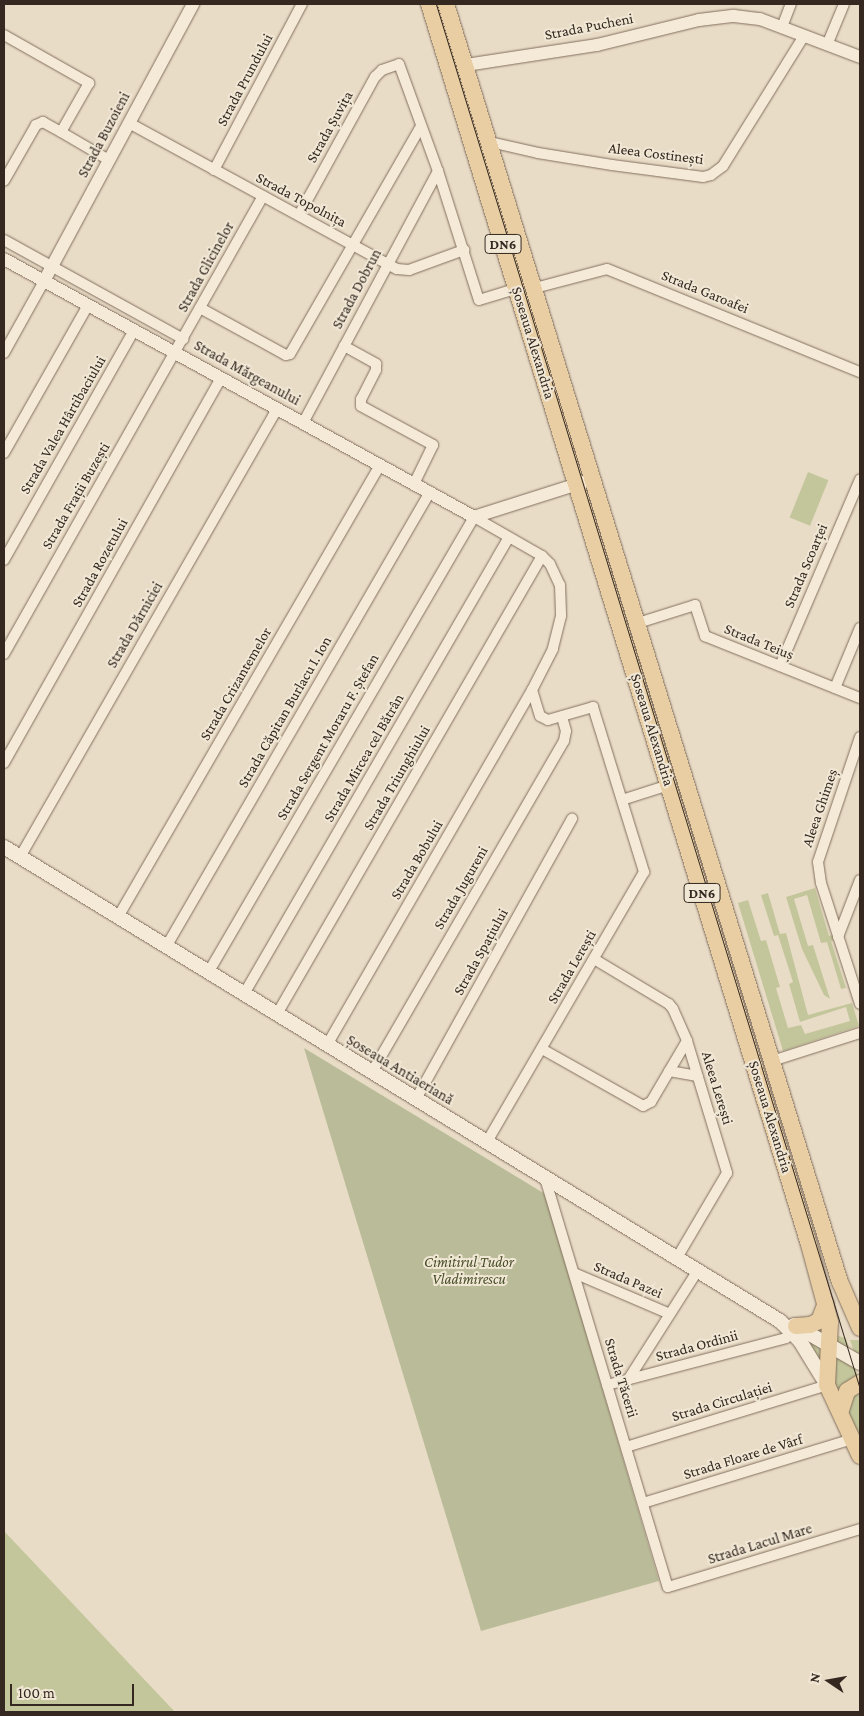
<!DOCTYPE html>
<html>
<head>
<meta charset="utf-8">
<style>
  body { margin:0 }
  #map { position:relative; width:864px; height:1716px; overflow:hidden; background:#e9dcc6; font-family:"Crimson Pro",serif }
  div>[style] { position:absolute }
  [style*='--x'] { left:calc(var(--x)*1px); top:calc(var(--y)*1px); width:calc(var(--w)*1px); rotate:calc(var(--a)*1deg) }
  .green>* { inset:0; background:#c3c69b; transform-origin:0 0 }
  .cemetery>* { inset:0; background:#babc99 }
  .roads { filter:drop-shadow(0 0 1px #826f5e) drop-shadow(0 0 1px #826f5e) }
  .minor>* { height:10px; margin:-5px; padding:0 5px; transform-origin:5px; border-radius:5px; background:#f5ead8 }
  .tertiary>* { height:12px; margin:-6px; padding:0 6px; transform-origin:6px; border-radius:6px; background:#f5ead8 }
  .secondary>* { height:14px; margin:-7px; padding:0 7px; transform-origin:7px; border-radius:7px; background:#f5ead8 }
  .primary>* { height:16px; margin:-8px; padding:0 8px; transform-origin:8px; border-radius:8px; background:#e8cea2 }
  .tram>* { height:1px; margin:-0.5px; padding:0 0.5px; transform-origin:0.5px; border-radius:0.5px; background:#342820 }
  span { translate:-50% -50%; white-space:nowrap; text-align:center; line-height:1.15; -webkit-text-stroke:4px #f1e7d5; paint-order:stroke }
  .shield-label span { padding:1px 4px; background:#f1e7d5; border:1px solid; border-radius:4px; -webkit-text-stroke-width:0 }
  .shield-label { font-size:14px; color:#342820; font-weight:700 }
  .street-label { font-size:15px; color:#342820 }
  .park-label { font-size:15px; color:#474e29; font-style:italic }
  .frame { position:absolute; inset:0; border:5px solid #342820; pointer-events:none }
  .north { position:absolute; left:804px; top:1656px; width:50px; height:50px; -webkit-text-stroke:4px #f1e7d5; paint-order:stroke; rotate:282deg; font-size:14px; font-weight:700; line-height:20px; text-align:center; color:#342820 }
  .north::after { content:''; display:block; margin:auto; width:18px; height:22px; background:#342820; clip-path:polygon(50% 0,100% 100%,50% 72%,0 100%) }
  .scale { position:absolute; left:10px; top:1684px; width:124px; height:22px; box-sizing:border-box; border:2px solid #342820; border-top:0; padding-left:6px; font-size:15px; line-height:18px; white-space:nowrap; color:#342820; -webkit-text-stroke:4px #f1e7d5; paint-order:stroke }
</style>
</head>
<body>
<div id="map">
  <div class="green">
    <div style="left:808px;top:472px;width:22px;height:49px;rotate:22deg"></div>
    <div style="clip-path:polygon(815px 888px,829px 936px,835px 934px,837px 939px,831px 941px,846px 988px,841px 989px,827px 942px,821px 943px,807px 895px,794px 899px,808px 946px,813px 945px,830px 999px,824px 995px,802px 949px,786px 897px)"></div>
    <div style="clip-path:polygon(768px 893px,780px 934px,786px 933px,808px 1015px,852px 1003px,859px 1026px,783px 1051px,738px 903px,748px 900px,761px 941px,766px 940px,780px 987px,776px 988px,788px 1028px,801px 1025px,805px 1034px,850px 1021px,846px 1007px,800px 1022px,789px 984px,793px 982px,778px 935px,774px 936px,761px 895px)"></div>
    <div style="clip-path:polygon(796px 1326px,829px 1344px,830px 1334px,846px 1338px,860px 1383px,860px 1440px)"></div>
    <div style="clip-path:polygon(850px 1340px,860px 1340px,860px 1372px,857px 1360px)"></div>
    <div style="clip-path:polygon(4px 1531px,175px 1712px,4px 1712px)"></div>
  </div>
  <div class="cemetery">
    <div style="clip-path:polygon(304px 1048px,545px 1194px,659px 1581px,481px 1631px)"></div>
  </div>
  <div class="roads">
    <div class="minor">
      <div style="--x:782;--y:27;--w:25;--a:-69"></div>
      <div style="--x:4;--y:35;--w:98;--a:29.5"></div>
      <div style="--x:89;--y:83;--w:56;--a:119.7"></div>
      <div style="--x:61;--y:132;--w:21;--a:-151"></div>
      <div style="--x:43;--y:122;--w:8;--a:157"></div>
      <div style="--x:36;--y:125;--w:64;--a:119.7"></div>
      <div style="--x:827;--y:45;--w:44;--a:-67.5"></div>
      <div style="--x:129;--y:123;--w:305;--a:28.6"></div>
      <div style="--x:397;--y:269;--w:12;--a:5"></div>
      <div style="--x:409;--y:270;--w:59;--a:-20"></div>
      <div style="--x:61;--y:132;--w:56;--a:30.3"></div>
      <div style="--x:490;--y:142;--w:49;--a:12.9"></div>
      <div style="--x:538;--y:153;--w:75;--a:9.2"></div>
      <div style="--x:612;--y:165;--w:92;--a:7.5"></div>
      <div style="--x:703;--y:177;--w:8;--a:-14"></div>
      <div style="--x:711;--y:175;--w:15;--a:-37"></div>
      <div style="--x:723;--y:166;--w:153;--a:-58.1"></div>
      <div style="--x:214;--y:170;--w:188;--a:-62.1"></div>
      <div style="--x:299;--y:215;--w:158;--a:-61.2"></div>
      <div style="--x:375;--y:77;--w:10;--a:-45"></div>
      <div style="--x:382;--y:70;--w:18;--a:-19"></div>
      <div style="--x:399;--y:64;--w:114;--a:70"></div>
      <div style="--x:438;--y:171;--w:135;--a:72.4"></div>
      <div style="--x:479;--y:300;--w:39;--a:-17"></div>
      <div style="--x:4;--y:240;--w:205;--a:28.9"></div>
      <div style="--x:535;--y:288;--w:74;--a:-14.8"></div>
      <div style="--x:607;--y:269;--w:273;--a:22.2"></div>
      <div style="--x:200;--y:308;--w:98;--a:28.7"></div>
      <div style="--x:286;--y:355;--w:4;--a:-14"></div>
      <div style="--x:290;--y:354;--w:263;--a:-60.1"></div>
      <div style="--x:344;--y:346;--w:37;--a:29"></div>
      <div style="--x:376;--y:364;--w:6;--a:90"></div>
      <div style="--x:376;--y:370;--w:33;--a:117"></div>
      <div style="--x:361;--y:399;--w:7;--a:90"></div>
      <div style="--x:361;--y:406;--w:82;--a:28.4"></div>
      <div style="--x:433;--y:445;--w:43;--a:116"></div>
      <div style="--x:4;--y:353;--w:82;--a:-60.9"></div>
      <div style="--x:303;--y:423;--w:286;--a:-61.8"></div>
      <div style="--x:4;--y:453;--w:170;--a:-60.4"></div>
      <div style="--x:4;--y:560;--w:264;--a:-60.5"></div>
      <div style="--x:638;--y:623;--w:60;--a:-17.5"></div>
      <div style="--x:695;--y:605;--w:33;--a:72"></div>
      <div style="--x:705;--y:636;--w:167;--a:21.8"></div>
      <div style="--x:4;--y:654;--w:526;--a:-60.51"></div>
      <div style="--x:780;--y:666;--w:203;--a:-66.8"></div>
      <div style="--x:835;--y:688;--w:65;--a:-67.4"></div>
      <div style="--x:860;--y:737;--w:132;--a:108.6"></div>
      <div style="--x:818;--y:862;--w:21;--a:82"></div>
      <div style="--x:821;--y:883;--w:127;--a:72.1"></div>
      <div style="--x:4;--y:763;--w:442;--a:-60.6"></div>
      <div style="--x:622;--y:800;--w:49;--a:-17.7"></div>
      <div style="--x:20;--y:857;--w:516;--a:-60.16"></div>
      <div style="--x:118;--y:917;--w:522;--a:-59.9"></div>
      <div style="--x:838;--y:937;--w:61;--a:-68.9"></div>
      <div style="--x:166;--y:947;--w:526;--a:-59.88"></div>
      <div style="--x:594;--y:959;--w:87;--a:31"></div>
      <div style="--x:669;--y:1004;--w:6;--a:51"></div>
      <div style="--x:673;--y:1009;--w:35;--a:66"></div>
      <div style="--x:687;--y:1041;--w:138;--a:73.1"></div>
      <div style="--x:727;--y:1173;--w:99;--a:120.5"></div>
      <div style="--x:208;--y:973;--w:528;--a:-59.74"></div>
      <div style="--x:474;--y:517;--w:78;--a:29.8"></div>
      <div style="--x:542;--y:556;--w:11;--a:45"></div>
      <div style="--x:550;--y:564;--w:23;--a:65"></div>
      <div style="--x:560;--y:585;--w:31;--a:88"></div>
      <div style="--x:561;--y:616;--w:34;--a:104"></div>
      <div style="--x:553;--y:649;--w:46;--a:117.1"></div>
      <div style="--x:532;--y:690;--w:27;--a:73"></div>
      <div style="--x:540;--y:716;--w:9;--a:27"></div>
      <div style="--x:548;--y:720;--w:47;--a:-16.1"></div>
      <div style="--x:593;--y:707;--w:173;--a:72.8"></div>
      <div style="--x:644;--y:872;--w:312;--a:120.2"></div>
      <div style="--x:244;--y:994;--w:528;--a:-59.89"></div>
      <div style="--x:277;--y:1014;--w:529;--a:-59.95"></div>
      <div style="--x:327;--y:1045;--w:410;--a:-60"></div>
      <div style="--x:542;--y:1049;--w:116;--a:29.4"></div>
      <div style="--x:643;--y:1106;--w:9;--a:-27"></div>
      <div style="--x:651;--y:1102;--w:71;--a:-59.5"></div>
      <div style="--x:772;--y:1061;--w:92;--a:-17.7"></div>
      <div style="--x:669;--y:1071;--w:29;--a:10"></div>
      <div style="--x:372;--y:1072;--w:383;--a:-59.9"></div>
      <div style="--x:564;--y:741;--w:10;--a:-79"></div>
      <div style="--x:566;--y:731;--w:15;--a:-106"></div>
      <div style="--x:416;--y:1099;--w:321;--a:-60.9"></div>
      <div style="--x:545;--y:1178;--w:427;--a:73.3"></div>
      <div style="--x:668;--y:1587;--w:201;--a:-16.8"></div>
      <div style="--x:574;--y:1273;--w:104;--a:23.1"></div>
      <div style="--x:628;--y:1380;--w:130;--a:-57.5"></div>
      <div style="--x:607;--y:1385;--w:185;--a:-14.7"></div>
      <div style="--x:786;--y:1338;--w:8;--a:-50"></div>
      <div style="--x:626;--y:1447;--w:210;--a:-17.1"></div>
      <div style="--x:643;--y:1503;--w:219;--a:-17"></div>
    </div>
    <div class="tertiary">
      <div style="--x:466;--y:65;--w:133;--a:-8.7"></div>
      <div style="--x:597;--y:45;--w:105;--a:-13.8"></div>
      <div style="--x:699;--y:20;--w:35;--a:-7"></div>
      <div style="--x:734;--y:16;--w:26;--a:7"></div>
      <div style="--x:760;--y:19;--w:107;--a:20.8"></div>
      <div style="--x:4;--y:259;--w:536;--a:28.76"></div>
      <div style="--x:474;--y:517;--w:126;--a:-17.6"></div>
      <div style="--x:44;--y:281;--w:315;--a:-61.7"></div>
    </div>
    <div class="secondary">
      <div style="--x:4;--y:847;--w:909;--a:31.42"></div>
      <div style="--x:780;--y:1321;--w:28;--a:45"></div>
      <div style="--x:800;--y:1341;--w:52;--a:58.5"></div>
      <div style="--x:794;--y:1325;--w:76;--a:29.9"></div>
    </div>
    <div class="primary">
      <div style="--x:429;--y:4;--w:1294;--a:72.97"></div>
      <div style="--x:808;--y:1241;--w:84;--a:74.8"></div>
      <div style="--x:830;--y:1322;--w:63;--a:92.7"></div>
      <div style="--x:827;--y:1385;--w:78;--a:65.1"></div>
      <div style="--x:446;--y:4;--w:1337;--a:72.87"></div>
      <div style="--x:840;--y:1282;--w:50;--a:66.5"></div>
      <div style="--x:796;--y:1326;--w:14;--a:-4"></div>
      <div style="--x:810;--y:1325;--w:10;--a:-24"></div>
      <div style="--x:819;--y:1321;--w:19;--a:-69"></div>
      <div style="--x:841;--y:1410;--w:20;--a:-72"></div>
      <div style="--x:847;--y:1391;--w:15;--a:-32"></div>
    </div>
  </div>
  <div class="tram">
    <div style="--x:436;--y:4;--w:1448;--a:72.98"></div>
  </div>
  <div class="shield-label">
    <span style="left:503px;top:244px">DN6</span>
    <span style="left:702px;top:893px">DN6</span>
  </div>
  <div class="street-label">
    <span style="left:589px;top:27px;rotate:-11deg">Strada Pucheni</span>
    <span style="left:245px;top:80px;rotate:-62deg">Strada Prundului</span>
    <span style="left:330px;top:127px;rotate:-61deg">Strada Șuvița</span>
    <span style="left:104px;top:135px;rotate:-62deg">Strada Buzoieni</span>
    <span style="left:656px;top:154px;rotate:7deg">Aleea Costinești</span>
    <span style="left:301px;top:200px;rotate:28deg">Strada Topolnița</span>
    <span style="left:206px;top:267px;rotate:-61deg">Strada Glicinelor</span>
    <span style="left:357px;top:289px;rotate:-62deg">Strada Dobrun</span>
    <span style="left:705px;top:292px;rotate:22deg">Strada Garoafei</span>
    <span style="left:533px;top:343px;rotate:73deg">Șoseaua Alexandria</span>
    <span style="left:247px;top:373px;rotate:29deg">Strada Mărgeanului</span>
    <span style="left:63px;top:425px;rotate:-60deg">Strada Valea Hârtibaciului</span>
    <span style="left:76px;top:496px;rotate:-60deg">Strada Frații Buzești</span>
    <span style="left:100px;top:563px;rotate:-61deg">Strada Rozetului</span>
    <span style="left:806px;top:566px;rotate:-67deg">Strada Scoarței</span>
    <span style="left:135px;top:625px;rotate:-60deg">Strada Dărniciei</span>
    <span style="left:759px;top:642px;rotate:22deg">Strada Teiuș</span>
    <span style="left:236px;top:684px;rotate:-60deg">Strada Crizantemelor</span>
    <span style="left:285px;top:712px;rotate:-60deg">Strada Căpitan Burlacu I. Ion</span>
    <span style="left:652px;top:730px;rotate:73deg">Șoseaua Alexandria</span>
    <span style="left:328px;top:737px;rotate:-60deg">Strada Sergent Moraru F. Ștefan</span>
    <span style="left:364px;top:758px;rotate:-60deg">Strada Mircea cel Bătrân</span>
    <span style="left:397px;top:778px;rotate:-60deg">Strada Triunghiului</span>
    <span style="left:820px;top:808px;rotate:-71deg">Aleea Ghimeș</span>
    <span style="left:417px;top:860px;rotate:-60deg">Strada Bobului</span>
    <span style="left:461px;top:888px;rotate:-60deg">Strada Jugureni</span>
    <span style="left:481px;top:952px;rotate:-61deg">Strada Spațiului</span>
    <span style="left:572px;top:967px;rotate:-60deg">Strada Lerești</span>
    <span style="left:400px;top:1070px;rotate:31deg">Șoseaua Antiaeriană</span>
    <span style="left:717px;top:1088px;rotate:73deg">Aleea Lerești</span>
    <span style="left:770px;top:1117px;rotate:73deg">Șoseaua Alexandria</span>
    <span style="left:628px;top:1280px;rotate:23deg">Strada Pazei</span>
    <span style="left:697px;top:1346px;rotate:-15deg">Strada Ordinii</span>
    <span style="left:621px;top:1378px;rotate:73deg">Strada Tăcerii</span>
    <span style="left:722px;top:1402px;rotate:-17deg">Strada Circulației</span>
    <span style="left:743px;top:1457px;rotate:-17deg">Strada Floare de Vârf</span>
    <span style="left:760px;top:1544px;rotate:-17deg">Strada Lacul Mare</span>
  </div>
  <div class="park-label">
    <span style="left:469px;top:1271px">Cimitirul Tudor<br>Vladimirescu</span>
  </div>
  <div class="frame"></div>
  <div class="north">N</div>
  <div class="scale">100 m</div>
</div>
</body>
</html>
